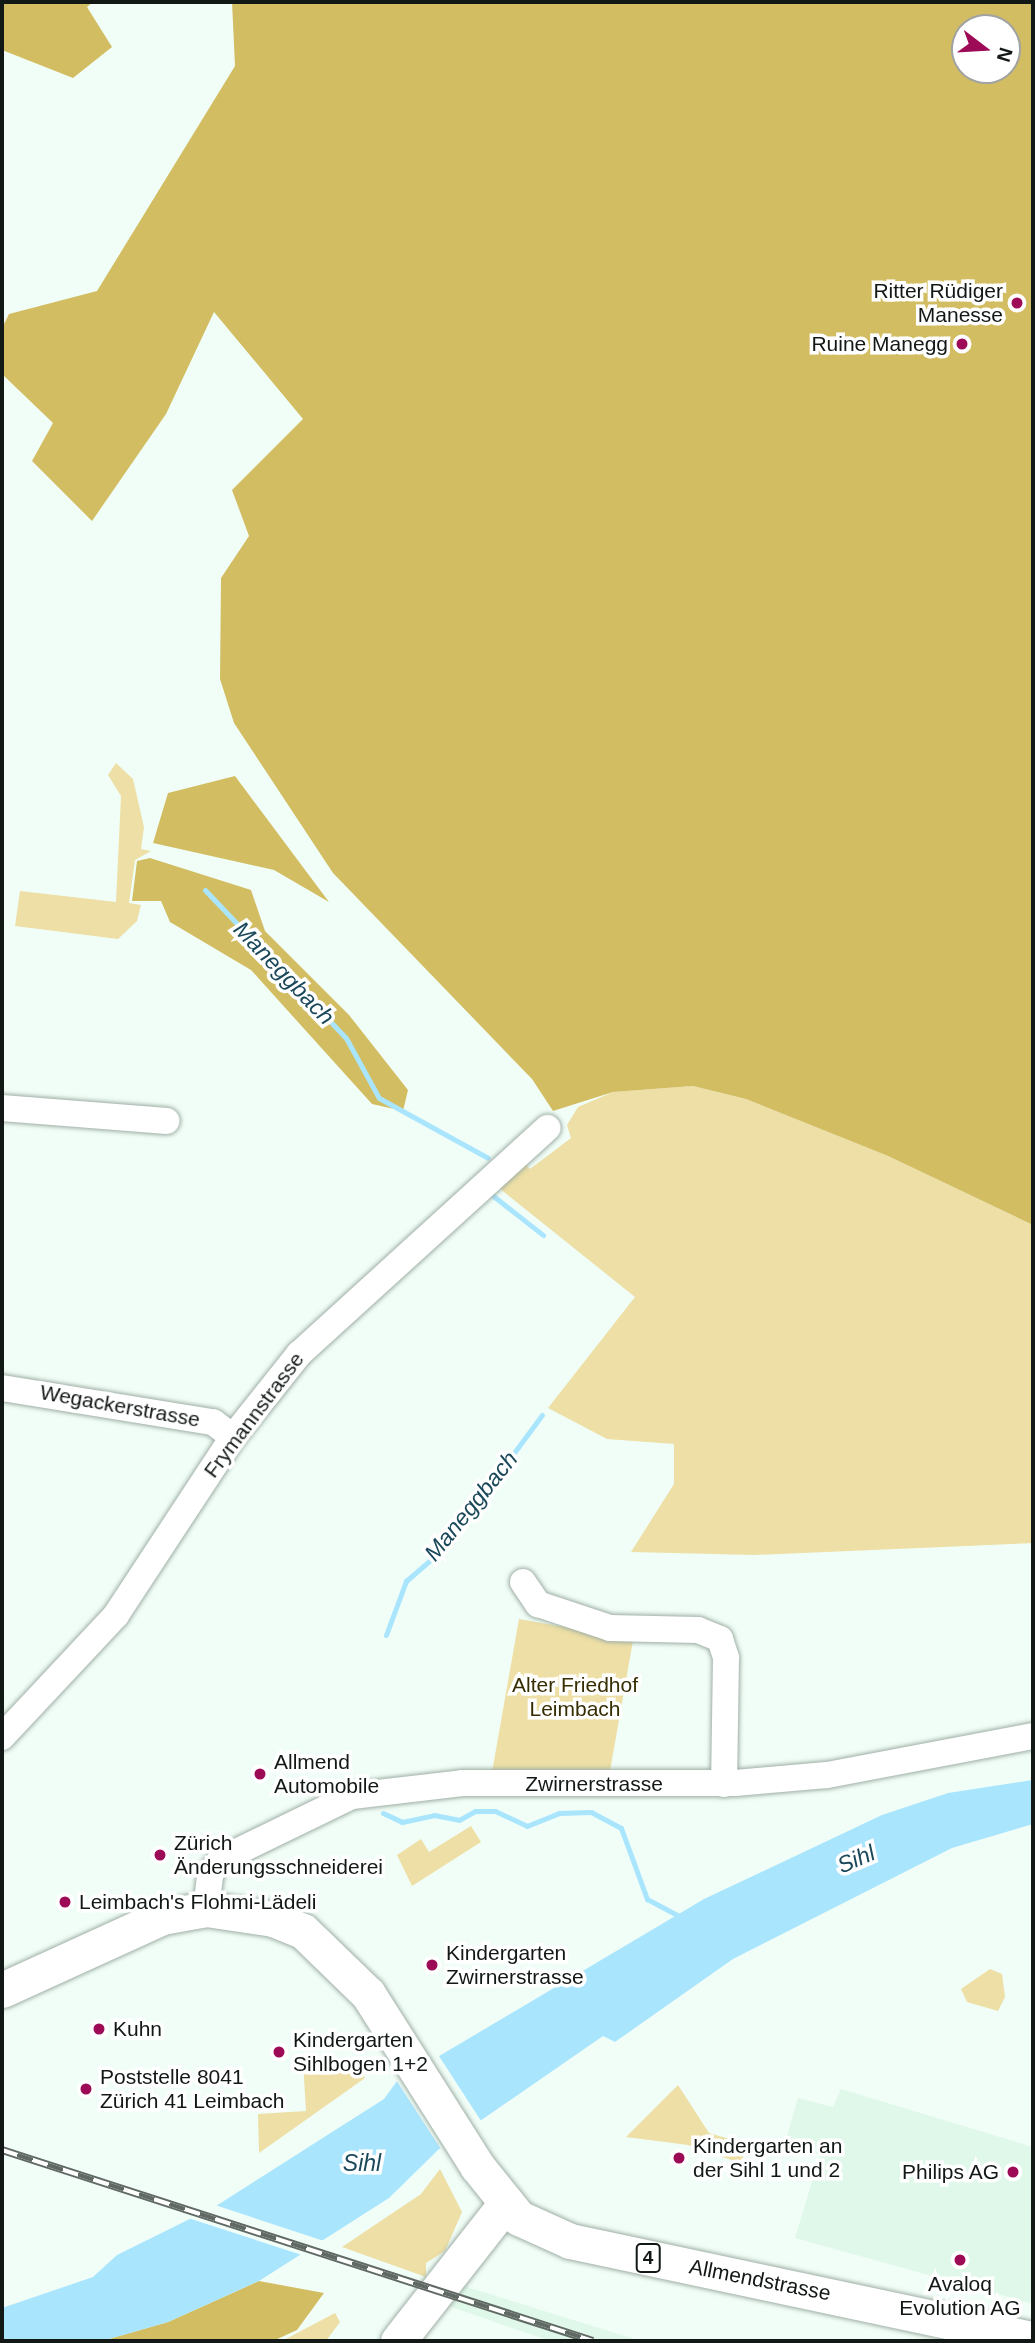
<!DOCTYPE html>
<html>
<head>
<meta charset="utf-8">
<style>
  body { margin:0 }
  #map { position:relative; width:1035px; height:2343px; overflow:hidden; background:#f1fef7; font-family:Arial,sans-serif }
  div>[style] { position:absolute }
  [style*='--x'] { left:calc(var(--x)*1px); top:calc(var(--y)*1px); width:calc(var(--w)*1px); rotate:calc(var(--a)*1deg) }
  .built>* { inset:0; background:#e0f8ea }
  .green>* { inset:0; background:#eddfa5; transform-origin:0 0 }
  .forest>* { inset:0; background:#d3bd62 }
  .water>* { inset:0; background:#aae5fe }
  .pier>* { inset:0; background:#f1fef7; transform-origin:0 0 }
  .stream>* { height:5px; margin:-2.5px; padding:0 2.5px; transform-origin:2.5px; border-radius:2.5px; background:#aae5fe }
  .roads { filter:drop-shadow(0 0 2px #9fafa6) drop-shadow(0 0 2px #9fafa6) }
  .minor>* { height:26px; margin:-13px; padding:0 13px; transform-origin:13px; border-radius:13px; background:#fff }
  .major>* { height:35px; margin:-17.5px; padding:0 17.5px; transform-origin:17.5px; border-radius:17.5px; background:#fff }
  .rail>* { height:8px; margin-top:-4px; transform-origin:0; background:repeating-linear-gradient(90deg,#fff 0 16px,#616965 0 32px); box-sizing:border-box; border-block:2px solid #616965 }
  .dots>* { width:19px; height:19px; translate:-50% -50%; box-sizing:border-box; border:4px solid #fff; border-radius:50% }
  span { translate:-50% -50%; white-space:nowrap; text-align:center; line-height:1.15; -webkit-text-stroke:7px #fff; paint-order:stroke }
  .shield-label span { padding:2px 5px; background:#fff; border:2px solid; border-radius:5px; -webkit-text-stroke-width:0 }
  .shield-label { font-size:19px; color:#121815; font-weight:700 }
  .poi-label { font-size:21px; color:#121815 }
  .right { translate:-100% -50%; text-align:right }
  .left { translate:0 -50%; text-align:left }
  .street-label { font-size:21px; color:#121815 }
  .park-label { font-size:21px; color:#362d03 }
  .water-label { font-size:23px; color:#1b495b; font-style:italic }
  .frame { position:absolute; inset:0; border:4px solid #121815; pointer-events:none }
  .north { position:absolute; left:951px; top:14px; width:70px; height:70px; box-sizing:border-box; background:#fff; border:2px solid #a0a3a1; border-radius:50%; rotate:107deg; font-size:19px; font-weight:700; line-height:28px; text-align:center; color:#121815 }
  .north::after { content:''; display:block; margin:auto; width:24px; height:32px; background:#9d0b57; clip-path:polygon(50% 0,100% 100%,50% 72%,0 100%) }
</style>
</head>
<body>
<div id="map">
  <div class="built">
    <div style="clip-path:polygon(841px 2089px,1033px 2147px,1033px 2304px,795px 2238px,820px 2155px,785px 2143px,798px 2098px,833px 2107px)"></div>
    <div style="clip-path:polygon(451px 2282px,641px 2341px,550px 2341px,437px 2302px)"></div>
  </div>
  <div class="green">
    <div style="clip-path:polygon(116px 763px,133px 779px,144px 827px,141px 849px,151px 851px,135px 860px,129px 903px,141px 905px,137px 921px,118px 939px,15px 926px,20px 891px,116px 902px,121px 796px,108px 775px)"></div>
    <div style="clip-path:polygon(693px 1086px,746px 1099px,888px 1156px,1033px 1225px,1033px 1543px,754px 1555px,631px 1552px,674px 1484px,674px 1444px,607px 1439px,548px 1408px,635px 1297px,494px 1184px,520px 1158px,530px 1169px,571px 1138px,567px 1125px,578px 1107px,613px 1092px)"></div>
    <div style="left:519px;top:1619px;width:116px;height:154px;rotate:10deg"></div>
    <div style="clip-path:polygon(471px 1826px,481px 1842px,412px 1886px,397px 1855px,421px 1839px,429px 1852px)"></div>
    <div style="clip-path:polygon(990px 1969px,1002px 1974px,1005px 1997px,998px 2011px,967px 2002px,961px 1989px)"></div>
    <div style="clip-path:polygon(355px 2059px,365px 2078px,259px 2153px,258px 2114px,306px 2111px,303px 2062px)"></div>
    <div style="clip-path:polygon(678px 2085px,709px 2133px,743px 2143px,743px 2164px,688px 2145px,626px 2137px)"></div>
    <div style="clip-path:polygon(440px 2169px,462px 2212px,445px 2251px,426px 2263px,426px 2277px,342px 2247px,421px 2194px)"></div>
    <div style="clip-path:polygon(335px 2313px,340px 2322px,326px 2341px,282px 2341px)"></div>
  </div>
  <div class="forest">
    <div style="clip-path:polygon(2px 2px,93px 2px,87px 7px,112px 47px,73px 78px,2px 50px)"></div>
    <div style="clip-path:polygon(evenodd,232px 2px,1033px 2px,1033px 1225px,888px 1156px,746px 1099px,693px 1086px,613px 1092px,553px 1111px,532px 1079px,333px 873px,234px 723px,220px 679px,221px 578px,249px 536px,232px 490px,303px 419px,214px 312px,166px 414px,92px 521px,32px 461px,53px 423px,2px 374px,2px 328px,9px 314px,97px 291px,235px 66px,232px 2px,965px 28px,1007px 28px,1007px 70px,965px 70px,965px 28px)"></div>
    <div style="clip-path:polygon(235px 776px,329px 902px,274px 870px,153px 843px,168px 793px)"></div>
    <div style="clip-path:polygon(150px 858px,251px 890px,265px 931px,349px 1015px,408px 1090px,403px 1111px,372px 1104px,251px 970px,170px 922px,161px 901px,132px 901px,137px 861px)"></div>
    <div style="clip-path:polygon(259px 2281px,324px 2293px,297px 2330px,273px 2341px,102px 2341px,168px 2322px)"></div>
  </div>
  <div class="water">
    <div style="clip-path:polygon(1033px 1780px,1033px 1824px,952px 1848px,733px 1959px,615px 2042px,603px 2036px,438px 2150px,389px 2198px,259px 2281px,168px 2322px,102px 2341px,2px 2341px,2px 2308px,93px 2277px,117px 2255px,216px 2206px,384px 2099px,397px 2081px,704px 1899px,882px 1815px,948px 1793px)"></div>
  </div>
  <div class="pier">
    <div style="left:437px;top:2053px;width:84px;height:49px;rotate:57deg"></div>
    <div style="clip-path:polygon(212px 2204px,327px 2242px,305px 2256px,185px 2217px)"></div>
  </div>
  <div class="stream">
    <div style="--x:205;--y:890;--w:204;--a:46.4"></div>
    <div style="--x:346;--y:1038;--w:68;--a:61.2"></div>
    <div style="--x:379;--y:1098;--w:124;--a:28.8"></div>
    <div style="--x:492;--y:1195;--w:65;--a:38.1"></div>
    <div style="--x:386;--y:1635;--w:58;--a:-69.7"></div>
    <div style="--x:406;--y:1581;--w:48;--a:-40.7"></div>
    <div style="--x:442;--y:1550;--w:168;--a:-53.5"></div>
    <div style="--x:383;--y:1813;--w:21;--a:25"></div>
    <div style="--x:402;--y:1822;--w:33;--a:-12"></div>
    <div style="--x:434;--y:1815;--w:25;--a:11"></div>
    <div style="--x:459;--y:1820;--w:18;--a:-29"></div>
    <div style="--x:475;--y:1811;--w:20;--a:0"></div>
    <div style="--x:495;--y:1811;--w:35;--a:25"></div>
    <div style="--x:527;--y:1826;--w:35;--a:-22"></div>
    <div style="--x:559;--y:1813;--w:32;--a:-2"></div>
    <div style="--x:591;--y:1812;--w:34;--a:28"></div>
    <div style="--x:621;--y:1828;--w:76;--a:69.9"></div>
    <div style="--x:647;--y:1899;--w:40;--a:28"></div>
  </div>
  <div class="roads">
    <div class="minor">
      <div style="--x:2;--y:1108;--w:165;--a:4.5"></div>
      <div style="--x:2;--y:1388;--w:214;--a:9.2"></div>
      <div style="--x:213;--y:1422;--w:25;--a:37"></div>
      <div style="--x:523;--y:1582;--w:27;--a:56"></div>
      <div style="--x:538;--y:1604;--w:76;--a:18.4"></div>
      <div style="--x:610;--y:1628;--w:88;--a:1.3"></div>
      <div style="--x:698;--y:1630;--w:24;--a:22"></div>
      <div style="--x:720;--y:1639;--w:20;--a:72"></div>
      <div style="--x:726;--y:1658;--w:126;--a:90.9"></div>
      <div style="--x:2;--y:1737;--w:167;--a:-46.9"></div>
      <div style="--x:116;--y:1615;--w:213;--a:-56.7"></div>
      <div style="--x:233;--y:1437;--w:106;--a:-51.5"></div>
      <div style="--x:299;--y:1354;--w:336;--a:-42.3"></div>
      <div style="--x:206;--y:1909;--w:35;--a:-83"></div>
      <div style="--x:210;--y:1874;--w:17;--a:-54"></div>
      <div style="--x:220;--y:1860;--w:147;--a:-25.9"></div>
      <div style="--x:352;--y:1796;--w:111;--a:-6.7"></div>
      <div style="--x:462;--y:1783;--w:273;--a:0"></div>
      <div style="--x:735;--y:1783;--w:92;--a:-5"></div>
      <div style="--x:827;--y:1775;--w:210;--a:-10.7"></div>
    </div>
    <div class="major">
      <div style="--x:2;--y:1990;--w:176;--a:-24.5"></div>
      <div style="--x:162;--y:1917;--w:45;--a:-10.3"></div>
      <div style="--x:206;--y:1909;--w:68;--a:8.5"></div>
      <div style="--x:273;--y:1919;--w:32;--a:22"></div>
      <div style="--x:303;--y:1931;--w:91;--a:44.1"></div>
      <div style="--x:368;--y:1994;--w:204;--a:57.6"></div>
      <div style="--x:477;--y:2166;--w:67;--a:51.1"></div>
      <div style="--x:519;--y:2218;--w:56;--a:24.3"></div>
      <div style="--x:570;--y:2241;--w:473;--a:12"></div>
      <div style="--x:398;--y:2341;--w:172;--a:-51.9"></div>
    </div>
  </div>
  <div class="rail">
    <div style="--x:2;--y:2150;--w:621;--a:17.91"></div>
  </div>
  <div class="dots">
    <div style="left:1017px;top:303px;background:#9d0b57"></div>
    <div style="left:962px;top:344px;background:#9d0b57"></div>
    <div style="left:260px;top:1774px;background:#9d0b57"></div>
    <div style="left:160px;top:1855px;background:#9d0b57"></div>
    <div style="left:65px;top:1902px;background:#9d0b57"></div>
    <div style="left:432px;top:1965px;background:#9d0b57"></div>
    <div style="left:99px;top:2029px;background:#9d0b57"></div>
    <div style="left:279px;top:2052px;background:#9d0b57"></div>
    <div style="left:86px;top:2089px;background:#9d0b57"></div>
    <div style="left:679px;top:2158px;background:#9d0b57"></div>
    <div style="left:1013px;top:2172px;background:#9d0b57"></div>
    <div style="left:960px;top:2260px;background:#9d0b57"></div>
  </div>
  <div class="shield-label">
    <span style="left:648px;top:2258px">4</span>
  </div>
  <div class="poi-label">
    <span class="right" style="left:1003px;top:303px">Ritter Rüdiger<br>Manesse</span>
    <span class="right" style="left:948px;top:344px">Ruine Manegg</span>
    <span class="left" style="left:274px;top:1774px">Allmend<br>Automobile</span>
    <span class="left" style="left:174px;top:1855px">Zürich<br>Änderungsschneiderei</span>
    <span class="left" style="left:79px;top:1902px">Leimbach's Flohmi-Lädeli</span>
    <span class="left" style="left:446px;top:1965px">Kindergarten<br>Zwirnerstrasse</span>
    <span class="left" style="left:113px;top:2029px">Kuhn</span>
    <span class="left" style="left:293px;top:2052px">Kindergarten<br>Sihlbogen 1+2</span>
    <span class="left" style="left:100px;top:2089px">Poststelle 8041<br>Zürich 41 Leimbach</span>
    <span class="left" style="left:693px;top:2158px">Kindergarten an<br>der Sihl 1 und 2</span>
    <span class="right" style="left:999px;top:2172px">Philips AG</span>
    <span style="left:960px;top:2296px">Avaloq<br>Evolution AG</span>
  </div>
  <div class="street-label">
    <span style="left:120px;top:1406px;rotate:10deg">Wegackerstrasse</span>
    <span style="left:254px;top:1415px;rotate:-53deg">Frymannstrasse</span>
    <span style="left:594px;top:1784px">Zwirnerstrasse</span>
    <span style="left:760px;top:2280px;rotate:11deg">Allmendstrasse</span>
  </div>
  <div class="park-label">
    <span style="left:575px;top:1697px">Alter Friedhof<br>Leimbach</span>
  </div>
  <div class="water-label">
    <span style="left:284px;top:973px;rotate:46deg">Maneggbach</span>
    <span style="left:471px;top:1506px;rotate:-51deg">Maneggbach</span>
    <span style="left:856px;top:1859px;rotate:-23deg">Sihl</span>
    <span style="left:362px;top:2163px">Sihl</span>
  </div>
  <div class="frame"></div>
  <div class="north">N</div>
</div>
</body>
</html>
